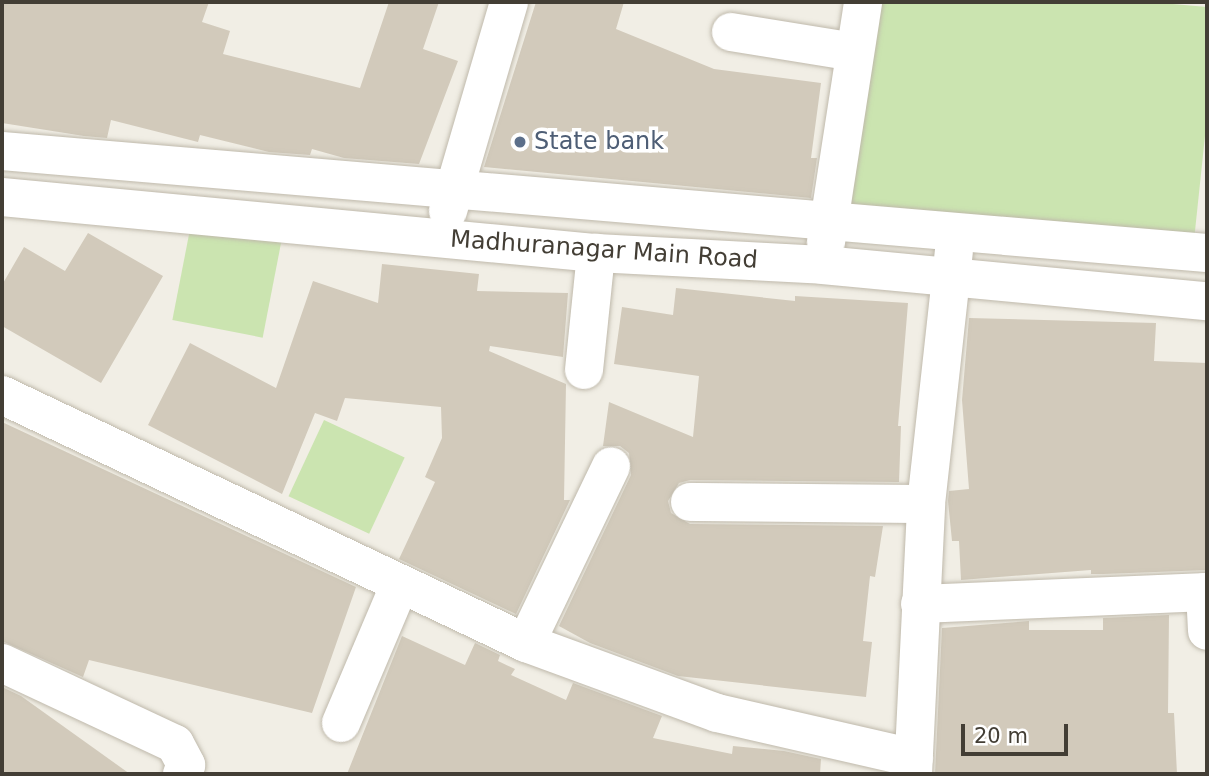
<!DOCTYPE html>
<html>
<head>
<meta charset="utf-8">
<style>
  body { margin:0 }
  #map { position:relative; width:1209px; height:776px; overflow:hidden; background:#f1eee5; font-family:"DejaVu Sans",sans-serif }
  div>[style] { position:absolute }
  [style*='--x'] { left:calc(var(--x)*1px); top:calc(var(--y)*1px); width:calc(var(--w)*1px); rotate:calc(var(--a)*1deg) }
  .green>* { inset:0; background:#cbe4b0; transform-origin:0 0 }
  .building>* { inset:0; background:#d2cabb }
  .roads { filter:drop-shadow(0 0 2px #bfb9ab) drop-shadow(0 0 2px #bfb9ab) }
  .minor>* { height:38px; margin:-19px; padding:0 19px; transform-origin:19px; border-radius:19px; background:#fff }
  .dots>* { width:19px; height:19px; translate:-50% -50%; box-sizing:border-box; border:4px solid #fff; border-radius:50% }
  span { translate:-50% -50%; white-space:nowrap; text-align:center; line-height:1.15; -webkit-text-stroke:7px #fff; paint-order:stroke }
  .service-label { font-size:24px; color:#4e5e75 }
  .left { translate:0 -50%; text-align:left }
  .street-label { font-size:24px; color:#433e35 }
  .frame { position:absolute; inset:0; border:4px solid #433e35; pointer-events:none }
  .scale { position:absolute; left:961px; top:724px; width:107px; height:32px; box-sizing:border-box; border:4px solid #433e35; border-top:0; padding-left:9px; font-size:21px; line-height:24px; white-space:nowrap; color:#433e35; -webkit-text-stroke:5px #fff; paint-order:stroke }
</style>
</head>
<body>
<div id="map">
  <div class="green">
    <div style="clip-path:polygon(879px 2px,1150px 2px,1207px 7px,1207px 117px,1191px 269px,841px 241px)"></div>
    <div style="left:192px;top:219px;width:92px;height:103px;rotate:11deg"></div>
    <div style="left:324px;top:420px;width:89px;height:84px;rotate:25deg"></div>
  </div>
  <div class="building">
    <div style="clip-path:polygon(2px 2px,209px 2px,202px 22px,230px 31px,223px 54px,360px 88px,389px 2px,439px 2px,423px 49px,458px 61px,419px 164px,344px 158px,312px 149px,310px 155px,269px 152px,200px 135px,198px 142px,111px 120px,107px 138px,84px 136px,2px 123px)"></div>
    <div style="clip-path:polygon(536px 2px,624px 2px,616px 29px,714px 69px,821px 83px,811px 158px,817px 158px,811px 198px,484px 167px)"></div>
    <div style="clip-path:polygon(88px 233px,163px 276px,101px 383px,2px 326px,2px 285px,24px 247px,65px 271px)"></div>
    <div style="clip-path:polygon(382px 264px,479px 274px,477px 291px,568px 293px,563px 357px,490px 346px,489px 351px,566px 384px,564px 500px,570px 500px,516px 614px,399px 559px,435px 482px,425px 477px,442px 438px,441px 407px,345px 398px,337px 421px,315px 413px,282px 494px,148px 425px,190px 343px,276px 388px,313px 281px,378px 303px)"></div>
    <div style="clip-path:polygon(676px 288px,795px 301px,795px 296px,908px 303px,898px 426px,901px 426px,899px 482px,690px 480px,679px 483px,668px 501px,671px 513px,690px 524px,883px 526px,875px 577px,870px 576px,863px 641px,872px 642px,866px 697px,678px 676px,590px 643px,559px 626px,631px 475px,629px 453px,620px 446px,603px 446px,609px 402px,693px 437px,699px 376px,614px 364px,622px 307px,673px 315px)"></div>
    <div style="clip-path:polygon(969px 318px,1156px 323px,1154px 361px,1207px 363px,1207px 570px,1103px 574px,1091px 574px,1091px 570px,961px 580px,959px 541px,952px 541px,948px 501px,949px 491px,969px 489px,962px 400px)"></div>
    <div style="clip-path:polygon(2px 422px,356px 587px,312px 713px,89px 660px,83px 677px,2px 641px)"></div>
    <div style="clip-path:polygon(1169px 615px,1168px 713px,1174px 713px,1177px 774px,935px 774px,942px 628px,1029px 621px,1029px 630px,1103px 630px,1103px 618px)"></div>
    <div style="clip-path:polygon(402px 636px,465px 665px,475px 643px,500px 655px,498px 661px,515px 669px,511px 675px,566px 700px,573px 683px,662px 716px,653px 738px,732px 754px,733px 746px,784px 751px,821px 759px,820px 774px,347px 774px)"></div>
    <div style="clip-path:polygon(2px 687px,21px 696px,130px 774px,2px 774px)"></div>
  </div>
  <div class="roads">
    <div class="minor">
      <div style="--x:731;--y:32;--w:125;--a:9.2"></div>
      <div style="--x:2;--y:151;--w:1209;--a:4.84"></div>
      <div style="--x:2;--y:197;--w:597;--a:5.39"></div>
      <div style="--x:596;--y:253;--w:227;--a:3"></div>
      <div style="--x:823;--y:265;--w:386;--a:5.4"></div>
      <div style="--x:448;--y:211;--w:218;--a:-73.7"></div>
      <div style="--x:826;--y:242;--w:243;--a:-81.2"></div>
      <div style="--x:584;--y:370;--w:118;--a:-84.1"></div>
      <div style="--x:2;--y:395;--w:580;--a:25.33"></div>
      <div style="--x:526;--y:643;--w:203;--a:20.1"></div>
      <div style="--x:717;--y:713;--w:202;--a:12.9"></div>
      <div style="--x:690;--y:502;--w:236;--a:0.5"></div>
      <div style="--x:1205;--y:592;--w:39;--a:87"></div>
      <div style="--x:920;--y:604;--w:287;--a:-2.4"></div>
      <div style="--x:526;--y:643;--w:196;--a:-64.3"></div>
      <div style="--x:2;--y:663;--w:191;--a:25.1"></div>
      <div style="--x:175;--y:744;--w:24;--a:62"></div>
      <div style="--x:186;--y:765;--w:10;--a:114"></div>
      <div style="--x:341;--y:723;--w:151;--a:-67"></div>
      <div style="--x:913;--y:774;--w:270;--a:-87.2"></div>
      <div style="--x:926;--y:504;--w:254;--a:-83.7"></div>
    </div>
  </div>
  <div class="dots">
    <div style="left:520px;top:142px;background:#5c6f8a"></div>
  </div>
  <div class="service-label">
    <span class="left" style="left:534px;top:142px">State bank</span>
  </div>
  <div class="street-label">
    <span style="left:604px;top:250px;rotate:4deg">Madhuranagar Main Road</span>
  </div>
  <div class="frame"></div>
  <div class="scale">20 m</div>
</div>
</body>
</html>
